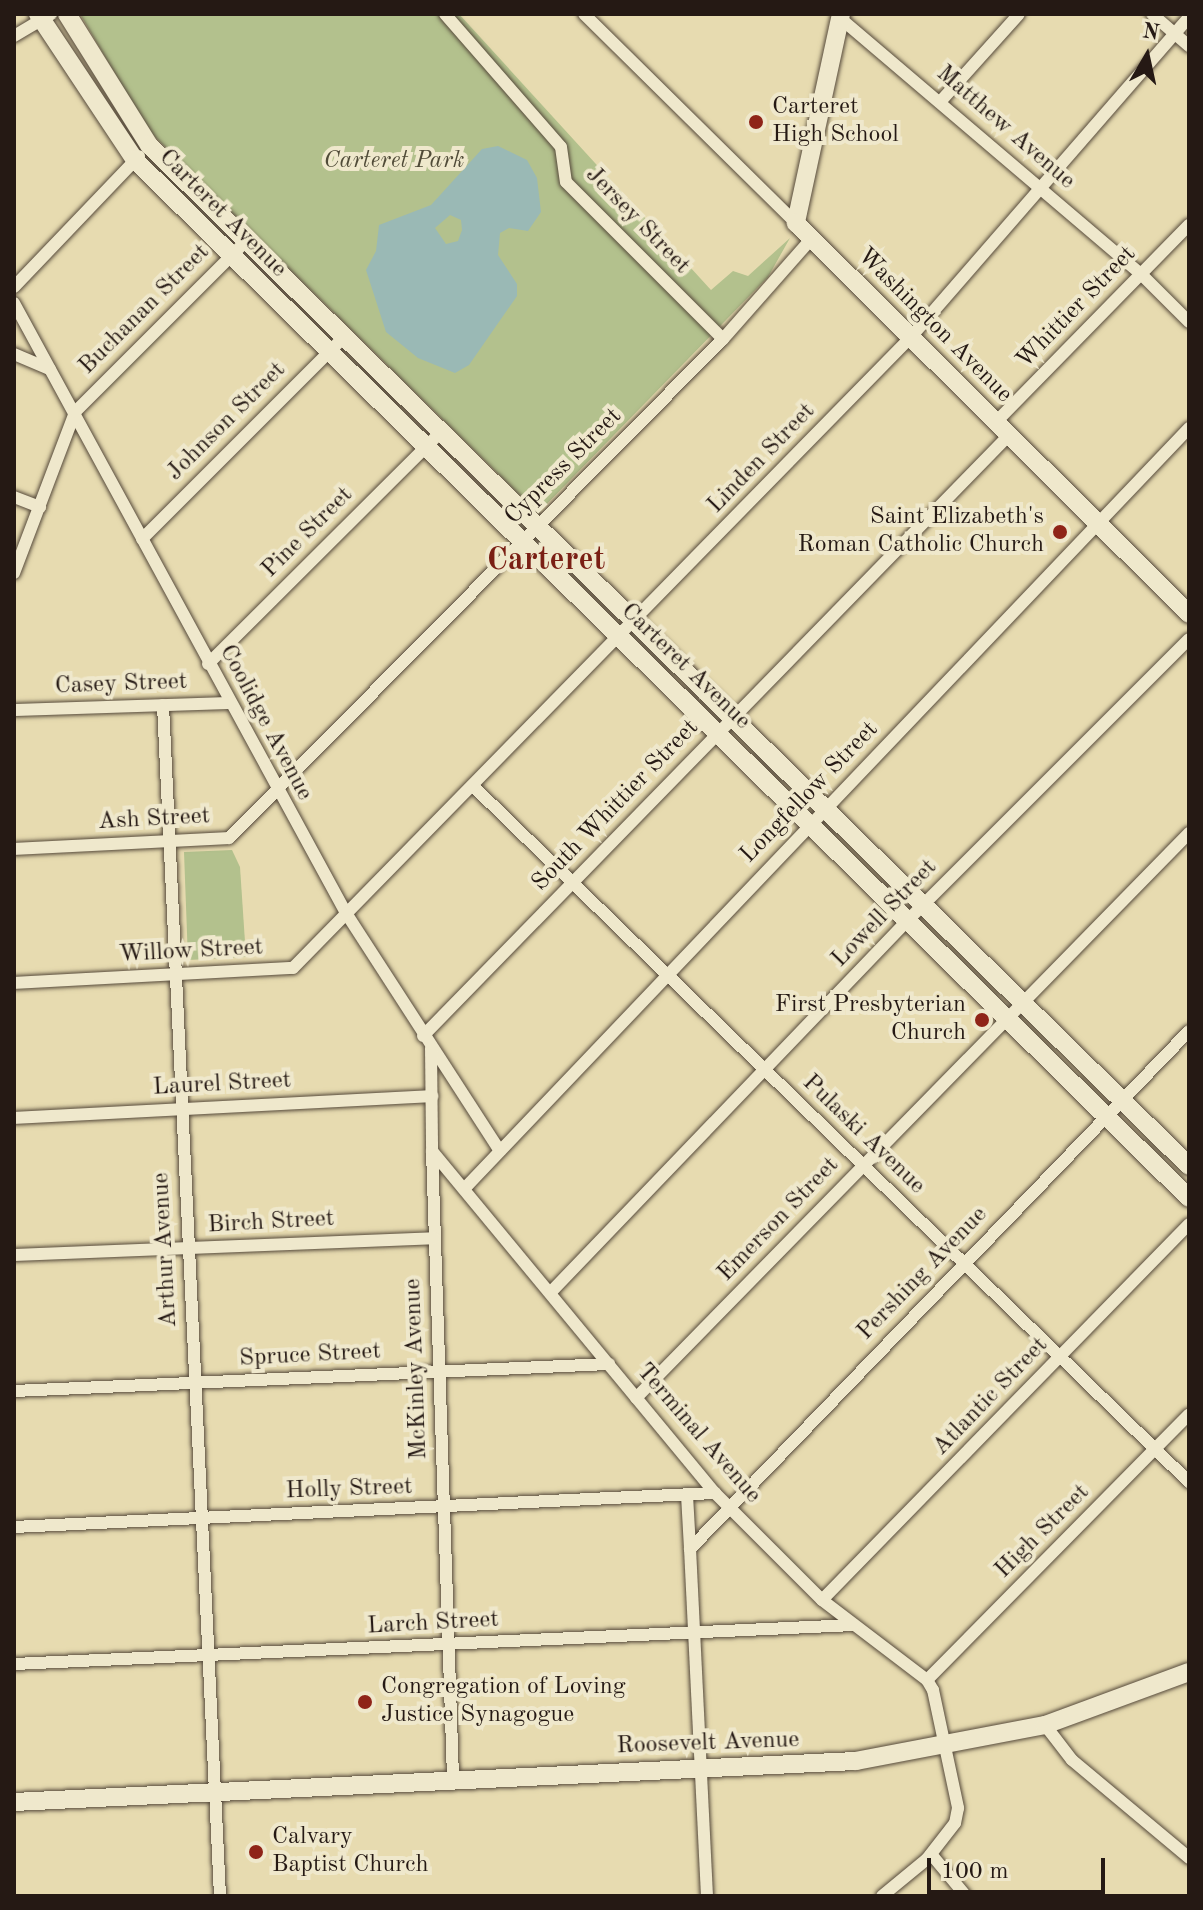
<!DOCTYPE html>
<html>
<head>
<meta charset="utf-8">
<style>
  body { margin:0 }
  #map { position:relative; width:1203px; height:1910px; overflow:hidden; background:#e7dbb0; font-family:"Old Standard TT",serif }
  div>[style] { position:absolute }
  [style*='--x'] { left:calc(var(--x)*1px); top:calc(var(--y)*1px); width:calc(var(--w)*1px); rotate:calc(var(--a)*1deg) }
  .green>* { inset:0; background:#b3c18d }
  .water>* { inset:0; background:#9ab9b5 }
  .roads { filter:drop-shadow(0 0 2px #564a3b) drop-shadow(0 0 2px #564a3b) }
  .street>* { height:12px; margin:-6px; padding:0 6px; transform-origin:6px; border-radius:6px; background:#efe8cc }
  .secondary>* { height:18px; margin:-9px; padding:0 9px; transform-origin:9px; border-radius:9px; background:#efe8cc }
  .dots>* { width:22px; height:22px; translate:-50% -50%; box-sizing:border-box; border:4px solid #efe8cc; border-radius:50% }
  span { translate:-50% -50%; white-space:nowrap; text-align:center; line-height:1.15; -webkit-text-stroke:8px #efe8cc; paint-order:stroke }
  .poi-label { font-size:24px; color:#251914 }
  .left { translate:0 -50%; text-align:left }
  .right { translate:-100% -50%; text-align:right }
  .street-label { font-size:24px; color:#251914 }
  .park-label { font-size:24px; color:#504b38; font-style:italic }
  .district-label { font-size:32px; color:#7a1f14; font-weight:700 }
  .frame { position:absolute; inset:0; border:16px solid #251914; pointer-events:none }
  .north { position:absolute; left:1107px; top:16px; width:80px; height:80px; -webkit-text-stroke:6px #efe8cc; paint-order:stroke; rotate:9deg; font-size:22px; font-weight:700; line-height:32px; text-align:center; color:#251914 }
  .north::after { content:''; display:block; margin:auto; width:28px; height:36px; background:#251914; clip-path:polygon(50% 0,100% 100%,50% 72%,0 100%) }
  .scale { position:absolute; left:927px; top:1858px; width:178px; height:36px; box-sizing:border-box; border:4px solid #251914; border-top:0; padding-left:10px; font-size:24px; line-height:28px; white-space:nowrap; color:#251914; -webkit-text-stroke:6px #efe8cc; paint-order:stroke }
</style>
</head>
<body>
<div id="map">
  <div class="green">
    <div style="clip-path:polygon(80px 14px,459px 14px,711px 290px,733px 271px,748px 276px,790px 238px,768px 277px,538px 513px,148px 130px)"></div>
    <div style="clip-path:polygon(232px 850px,240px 867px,246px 957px,188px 960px,184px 852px)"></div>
  </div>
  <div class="water">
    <div style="clip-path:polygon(evenodd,498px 146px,527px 160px,537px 178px,541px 212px,528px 231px,509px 228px,500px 233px,498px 255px,517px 284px,517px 296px,469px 365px,455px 373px,418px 358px,386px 332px,366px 270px,376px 251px,379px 225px,431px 205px,482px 149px,498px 146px,450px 215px,461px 220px,462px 230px,458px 241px,446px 244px,435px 228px,450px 215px)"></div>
  </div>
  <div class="roads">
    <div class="street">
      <div style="--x:445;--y:14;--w:176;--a:48.9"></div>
      <div style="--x:561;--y:147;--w:35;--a:82"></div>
      <div style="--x:566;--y:182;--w:222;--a:45"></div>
      <div style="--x:584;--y:14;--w:298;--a:44.6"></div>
      <div style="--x:1152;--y:14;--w:49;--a:40.9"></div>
      <div style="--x:840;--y:18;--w:395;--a:40.4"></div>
      <div style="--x:1141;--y:274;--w:68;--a:45"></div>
      <div style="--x:14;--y:36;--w:43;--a:-30.7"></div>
      <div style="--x:940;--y:102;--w:118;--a:-48.1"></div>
      <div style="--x:14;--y:287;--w:181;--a:-46.3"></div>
      <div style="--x:14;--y:303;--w:694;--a:61.44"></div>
      <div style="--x:346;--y:913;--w:283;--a:57.1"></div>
      <div style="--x:14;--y:354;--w:39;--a:23"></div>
      <div style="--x:996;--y:422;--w:276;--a:-45.6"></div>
      <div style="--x:14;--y:497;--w:28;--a:21"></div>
      <div style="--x:142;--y:539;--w:286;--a:-45"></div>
      <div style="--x:14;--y:573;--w:172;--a:-69.2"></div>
      <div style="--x:75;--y:412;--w:243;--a:-45"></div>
      <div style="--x:208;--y:664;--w:327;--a:-44.9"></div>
      <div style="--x:163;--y:705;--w:1192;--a:87.26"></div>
      <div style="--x:14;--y:710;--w:216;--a:-1.9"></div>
      <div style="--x:473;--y:786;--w:999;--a:44.19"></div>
      <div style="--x:14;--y:849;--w:215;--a:-2.9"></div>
      <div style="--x:229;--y:838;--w:702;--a:-45.29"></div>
      <div style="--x:723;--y:339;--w:135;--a:-48.6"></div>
      <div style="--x:14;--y:983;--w:279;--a:-3.1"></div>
      <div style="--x:293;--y:968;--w:883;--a:-45.6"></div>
      <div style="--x:911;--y:337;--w:424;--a:-49"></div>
      <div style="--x:423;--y:1036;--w:839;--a:-45.72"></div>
      <div style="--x:431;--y:1048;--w:103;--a:89.4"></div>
      <div style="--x:432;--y:1151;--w:444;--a:50.4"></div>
      <div style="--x:715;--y:1493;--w:151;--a:45"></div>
      <div style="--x:822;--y:1600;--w:132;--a:37.3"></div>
      <div style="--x:927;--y:1680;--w:12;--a:59"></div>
      <div style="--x:933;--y:1690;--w:121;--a:78"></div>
      <div style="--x:958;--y:1808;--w:15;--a:101"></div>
      <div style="--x:955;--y:1823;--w:46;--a:127.9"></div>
      <div style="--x:927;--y:1859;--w:58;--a:140.6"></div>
      <div style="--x:14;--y:1118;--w:419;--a:-3"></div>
      <div style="--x:432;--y:1151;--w:627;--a:88.08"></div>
      <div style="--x:464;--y:1189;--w:1051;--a:-46.39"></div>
      <div style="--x:14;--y:1255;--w:420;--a:-2.3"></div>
      <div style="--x:550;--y:1293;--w:517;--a:-46.18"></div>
      <div style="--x:908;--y:920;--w:397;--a:-45"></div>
      <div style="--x:14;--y:1391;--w:596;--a:-2.6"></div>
      <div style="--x:636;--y:1398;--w:791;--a:-45.61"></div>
      <div style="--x:687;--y:1495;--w:54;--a:86.8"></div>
      <div style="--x:14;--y:1527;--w:702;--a:-2.78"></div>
      <div style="--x:822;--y:1600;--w:525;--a:-45.69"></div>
      <div style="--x:14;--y:1664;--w:840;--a:-2.66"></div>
      <div style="--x:927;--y:1680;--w:373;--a:-45.4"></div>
      <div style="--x:1045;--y:1725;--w:44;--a:52.4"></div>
      <div style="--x:1072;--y:1760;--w:153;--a:39.9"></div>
      <div style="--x:931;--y:1854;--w:55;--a:50.2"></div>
      <div style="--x:707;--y:1896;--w:347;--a:-92.8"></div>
      <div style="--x:690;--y:1549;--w:719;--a:-46.07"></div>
    </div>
    <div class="secondary">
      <div style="--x:38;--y:14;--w:175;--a:56.4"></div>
      <div style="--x:135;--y:160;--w:1479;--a:44.56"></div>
      <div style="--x:67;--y:14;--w:155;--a:58"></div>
      <div style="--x:149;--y:145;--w:1457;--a:44.47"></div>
      <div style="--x:841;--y:14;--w:214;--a:102.2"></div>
      <div style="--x:796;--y:223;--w:554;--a:44.85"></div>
      <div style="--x:14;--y:1802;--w:843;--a:-2.79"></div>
      <div style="--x:856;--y:1761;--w:192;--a:-10.8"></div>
      <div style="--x:1045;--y:1725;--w:153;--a:-20.2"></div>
    </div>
  </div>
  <div class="dots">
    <div style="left:756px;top:122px;background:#8f2418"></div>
    <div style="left:1060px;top:532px;background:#8f2418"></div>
    <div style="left:982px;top:1020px;background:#8f2418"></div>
    <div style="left:365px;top:1702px;background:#8f2418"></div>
    <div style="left:256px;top:1852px;background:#8f2418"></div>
  </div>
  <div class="poi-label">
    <span class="left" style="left:772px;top:122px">Carteret<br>High School</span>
    <span class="right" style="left:1044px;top:532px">Saint Elizabeth's<br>Roman Catholic Church</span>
    <span class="right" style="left:966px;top:1020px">First Presbyterian<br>Church</span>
    <span class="left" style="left:381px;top:1702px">Congregation of Loving<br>Justice Synagogue</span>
    <span class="left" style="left:272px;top:1852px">Calvary<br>Baptist Church</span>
  </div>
  <div class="street-label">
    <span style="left:1005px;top:128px;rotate:41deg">Matthew Avenue</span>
    <span style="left:222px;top:214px;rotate:45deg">Carteret Avenue</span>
    <span style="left:637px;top:221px;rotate:46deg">Jersey Street</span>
    <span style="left:1077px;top:308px;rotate:-46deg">Whittier Street</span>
    <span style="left:145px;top:310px;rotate:-45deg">Buchanan Street</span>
    <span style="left:934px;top:326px;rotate:45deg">Washington Avenue</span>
    <span style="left:227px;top:422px;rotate:-45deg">Johnson Street</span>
    <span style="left:762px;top:459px;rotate:-46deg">Linden Street</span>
    <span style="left:564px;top:467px;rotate:-45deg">Cypress Street</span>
    <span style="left:308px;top:533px;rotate:-45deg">Pine Street</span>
    <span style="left:685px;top:667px;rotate:44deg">Carteret Avenue</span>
    <span style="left:121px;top:685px;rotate:-2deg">Casey Street</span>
    <span style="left:265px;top:723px;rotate:62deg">Coolidge Avenue</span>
    <span style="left:810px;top:793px;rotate:-46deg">Longfellow Street</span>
    <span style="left:616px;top:806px;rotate:-46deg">South Whittier Street</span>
    <span style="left:154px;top:820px;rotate:-3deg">Ash Street</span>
    <span style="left:885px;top:914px;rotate:-46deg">Lowell Street</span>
    <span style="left:191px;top:952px;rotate:-3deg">Willow Street</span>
    <span style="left:222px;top:1085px;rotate:-3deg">Laurel Street</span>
    <span style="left:863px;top:1135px;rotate:44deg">Pulaski Avenue</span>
    <span style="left:779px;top:1220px;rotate:-46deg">Emerson Street</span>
    <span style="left:271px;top:1223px;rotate:-3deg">Birch Street</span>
    <span style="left:166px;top:1250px;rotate:-93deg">Arthur Avenue</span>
    <span style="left:923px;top:1274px;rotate:-46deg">Pershing Avenue</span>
    <span style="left:310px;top:1356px;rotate:-3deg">Spruce Street</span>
    <span style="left:417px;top:1369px;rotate:-92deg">McKinley Avenue</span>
    <span style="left:991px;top:1397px;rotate:-46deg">Atlantic Street</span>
    <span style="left:698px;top:1434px;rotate:49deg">Terminal Avenue</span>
    <span style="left:349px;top:1490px;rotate:-2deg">Holly Street</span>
    <span style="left:1043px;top:1532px;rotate:-45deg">High Street</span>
    <span style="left:433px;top:1624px;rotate:-3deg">Larch Street</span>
    <span style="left:708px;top:1744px;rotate:-2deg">Roosevelt Avenue</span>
  </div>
  <div class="park-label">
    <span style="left:394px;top:162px">Carteret Park</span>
  </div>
  <div class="district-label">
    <span style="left:546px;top:561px">Carteret</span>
  </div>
  <div class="frame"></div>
  <div class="north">N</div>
  <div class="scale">100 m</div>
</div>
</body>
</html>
